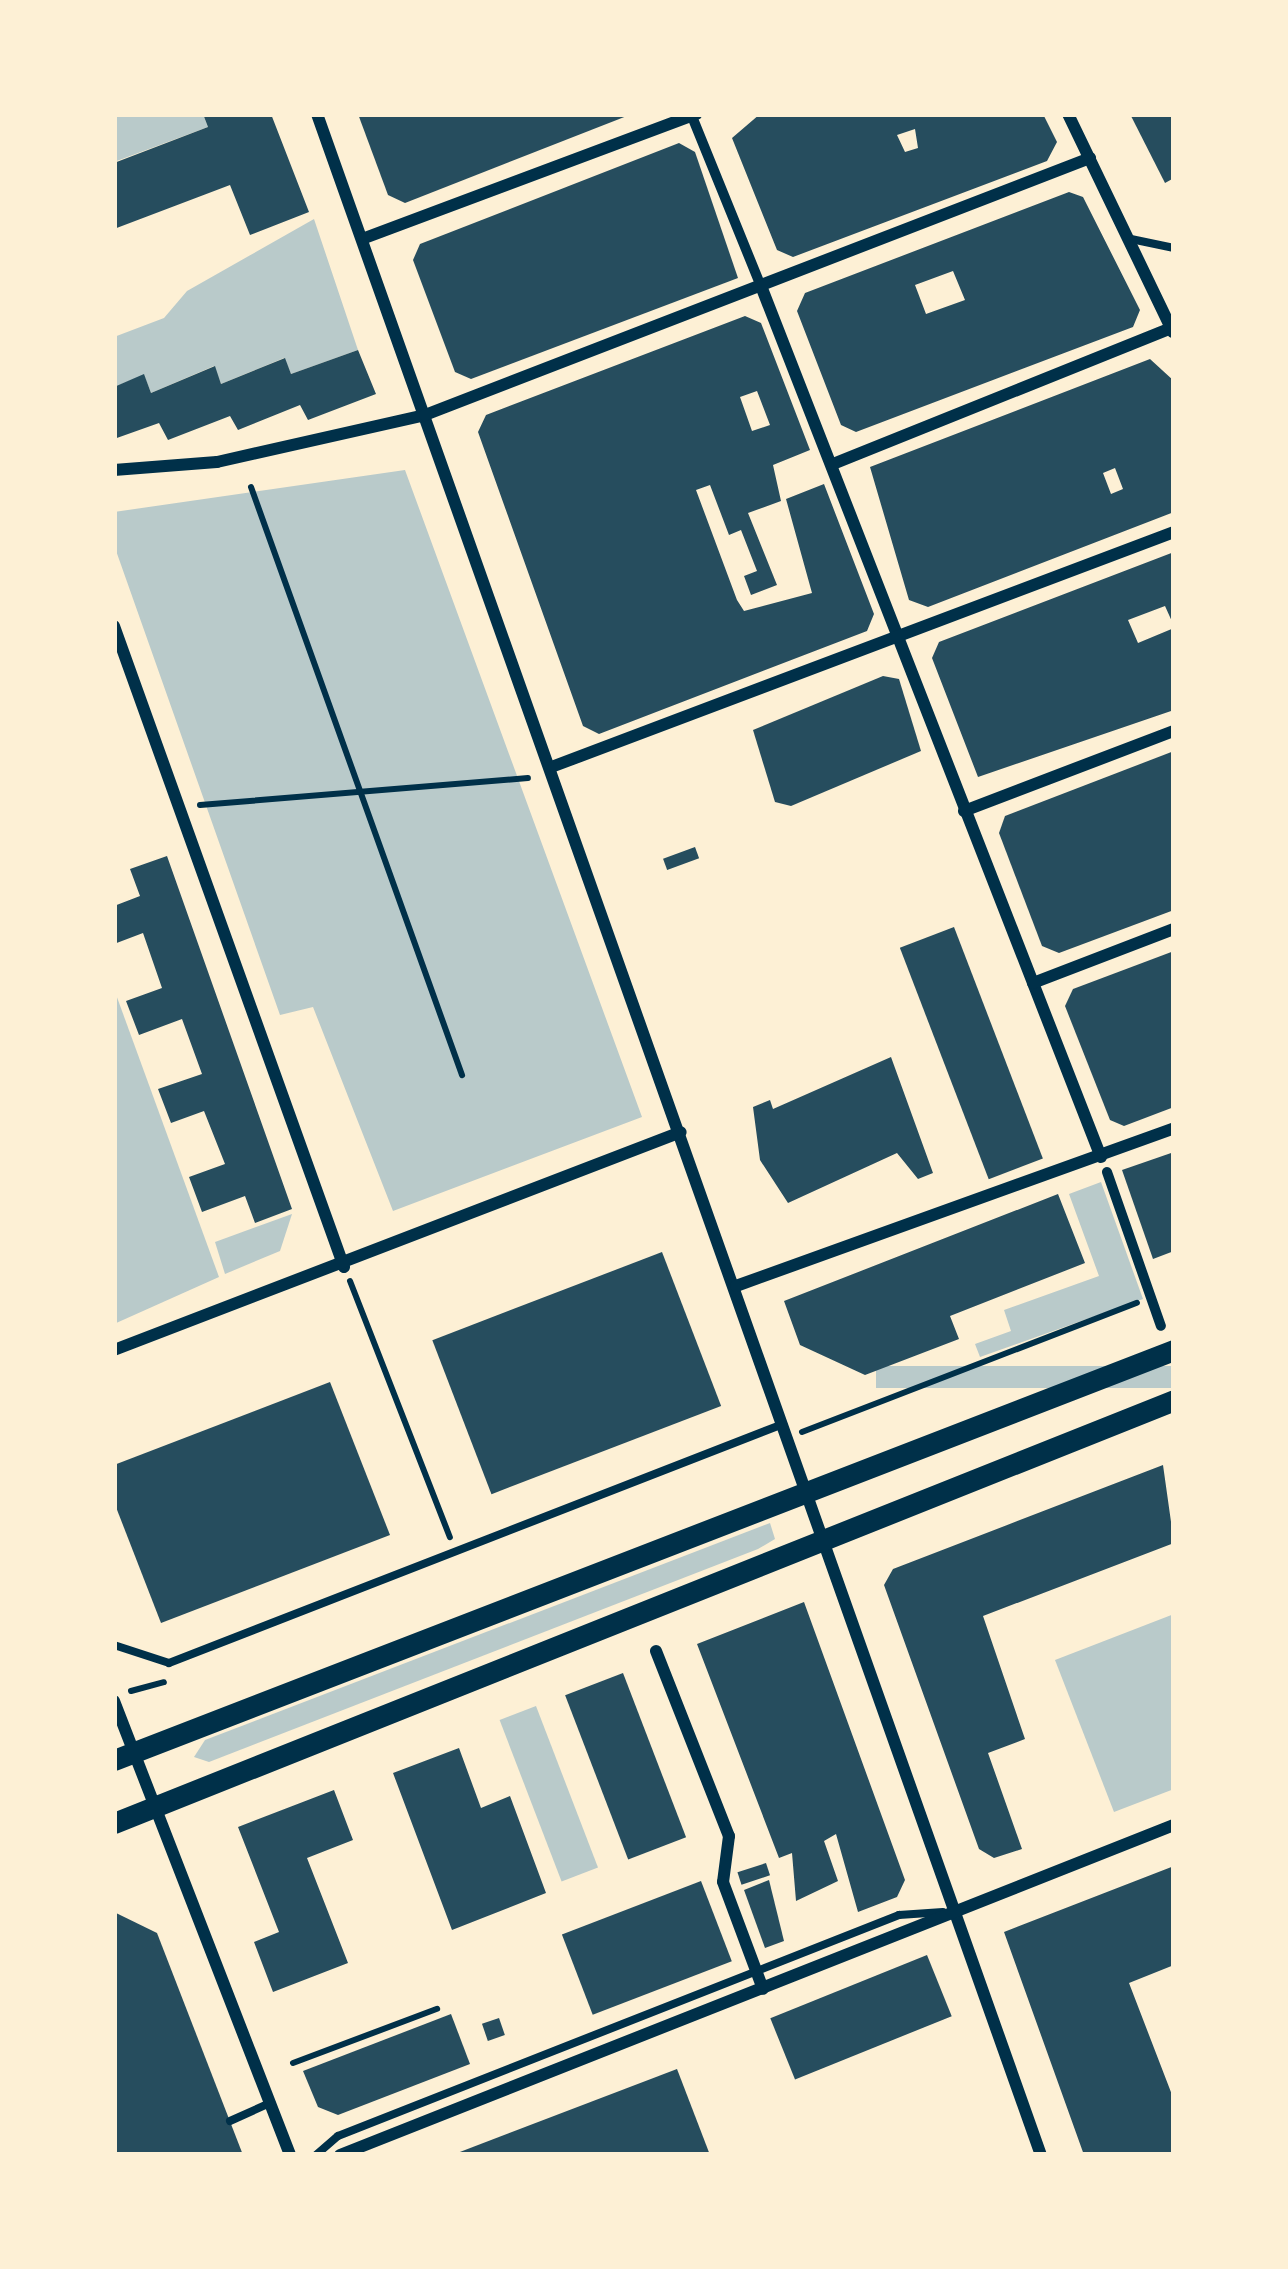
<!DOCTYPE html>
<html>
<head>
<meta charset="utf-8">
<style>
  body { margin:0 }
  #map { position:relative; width:1288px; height:2269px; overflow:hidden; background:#fdf0d5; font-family:Figtree,sans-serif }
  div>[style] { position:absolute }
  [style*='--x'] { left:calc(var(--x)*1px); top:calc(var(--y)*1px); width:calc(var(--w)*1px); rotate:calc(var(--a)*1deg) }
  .green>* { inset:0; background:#b9caca; transform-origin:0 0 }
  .building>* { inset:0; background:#264d5e; transform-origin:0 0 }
  .path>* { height:6px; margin:-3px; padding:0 3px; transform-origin:3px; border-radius:3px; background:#003049 }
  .service>* { height:8px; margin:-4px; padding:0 4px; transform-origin:4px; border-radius:4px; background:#003049 }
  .pedestrian>* { height:10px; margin:-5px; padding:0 5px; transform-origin:5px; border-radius:5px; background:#003049 }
  .minor>* { height:12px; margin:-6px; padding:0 6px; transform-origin:6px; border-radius:6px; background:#003049 }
  .primary>* { height:21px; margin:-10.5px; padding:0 10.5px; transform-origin:10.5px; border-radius:10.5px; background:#003049 }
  span { translate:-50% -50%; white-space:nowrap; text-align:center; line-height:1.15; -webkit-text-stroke:12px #fdf0d5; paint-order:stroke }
  .frame { position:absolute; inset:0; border:117px solid #fdf0d5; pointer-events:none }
</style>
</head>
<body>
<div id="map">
  <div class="green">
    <div style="clip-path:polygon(114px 114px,203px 114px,208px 127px,114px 162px)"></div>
    <div style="clip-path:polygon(314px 219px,358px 350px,291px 374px,284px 358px,221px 384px,214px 366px,151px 393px,144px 375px,114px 387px,114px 337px,164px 318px,187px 291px)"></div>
    <div style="clip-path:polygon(405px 470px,642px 1117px,393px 1211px,313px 1007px,280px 1015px,114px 545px,114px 512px)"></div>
    <div style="clip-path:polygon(114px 989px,219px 1277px,114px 1324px)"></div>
    <div style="clip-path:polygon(1101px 1182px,1143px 1299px,980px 1357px,975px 1344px,1011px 1331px,1004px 1310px,1099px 1276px,1069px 1194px)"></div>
    <div style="clip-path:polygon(292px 1214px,280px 1251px,225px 1274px,215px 1242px)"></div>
    <div style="left:1174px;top:1366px;width:22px;height:298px;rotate:90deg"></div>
    <div style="clip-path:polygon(770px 1523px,775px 1539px,758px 1549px,209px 1762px,194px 1757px,205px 1740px)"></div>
    <div style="clip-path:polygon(1174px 1614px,1174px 1789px,1114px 1812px,1055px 1660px)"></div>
    <div style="left:536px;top:1706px;width:173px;height:39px;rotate:69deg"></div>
  </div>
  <div class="building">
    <div style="clip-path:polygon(203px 114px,271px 114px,309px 212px,250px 235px,230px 185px,114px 229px,114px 163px,208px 127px)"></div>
    <div style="clip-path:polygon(358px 114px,632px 114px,405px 203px,388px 195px)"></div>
    <div style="clip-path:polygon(evenodd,760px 114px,1043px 114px,1057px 142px,1047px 161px,793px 257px,777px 250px,732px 138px,760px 114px,915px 129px,918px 148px,905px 152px,897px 135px,915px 129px)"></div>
    <div style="clip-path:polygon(1130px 114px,1174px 114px,1174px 178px,1165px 183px)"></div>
    <div style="clip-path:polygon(679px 143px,695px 152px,738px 278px,471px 379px,455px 372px,413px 260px,420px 244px)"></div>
    <div style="clip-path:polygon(evenodd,1069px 192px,1083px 197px,1140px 310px,1133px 327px,856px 432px,841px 425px,797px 311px,805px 293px,1069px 192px,953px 271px,965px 300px,926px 314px,915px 285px,953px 271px)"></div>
    <div style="clip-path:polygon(evenodd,745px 316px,761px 323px,810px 450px,773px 465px,781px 501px,748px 513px,777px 585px,751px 595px,744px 576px,757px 571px,741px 530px,729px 535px,710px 485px,696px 490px,737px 600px,744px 611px,812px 593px,786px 499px,824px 484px,874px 614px,867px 631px,599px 734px,583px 726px,478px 432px,486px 415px,745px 316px,757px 391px,770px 425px,752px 431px,740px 397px,757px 391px)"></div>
    <div style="clip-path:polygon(358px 350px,376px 394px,308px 420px,300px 405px,238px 430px,230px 416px,168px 440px,159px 423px,114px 439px,114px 387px,144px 374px,151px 393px,215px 366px,221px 384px,285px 358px,291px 374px)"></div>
    <div style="clip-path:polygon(evenodd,1150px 359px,1174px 381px,1174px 512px,928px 607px,909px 600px,870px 467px,1150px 359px,1115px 468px,1123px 489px,1111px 494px,1103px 473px,1115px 468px)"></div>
    <div style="clip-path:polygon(1174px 552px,1174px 626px,1165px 606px,1128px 620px,1138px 643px,1174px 628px,1174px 710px,978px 777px,932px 658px,939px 642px)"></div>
    <div style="clip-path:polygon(883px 676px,899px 679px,921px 751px,791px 806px,775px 802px,753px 730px)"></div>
    <div style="clip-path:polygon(1174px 751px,1174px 910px,1059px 953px,1042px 946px,999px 833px,1005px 816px)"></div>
    <div style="left:695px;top:847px;width:12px;height:34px;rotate:70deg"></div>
    <div style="clip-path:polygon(167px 856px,292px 1209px,255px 1223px,245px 1196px,202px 1212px,189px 1177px,225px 1164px,204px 1111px,171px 1123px,158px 1089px,202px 1074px,182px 1019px,139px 1035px,126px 1001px,162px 988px,143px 933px,114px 944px,114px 906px,140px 896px,130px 869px)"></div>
    <div style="left:954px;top:927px;width:248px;height:58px;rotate:69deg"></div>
    <div style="clip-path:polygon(1174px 951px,1174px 1107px,1124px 1126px,1110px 1120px,1065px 1006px,1073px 989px)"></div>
    <div style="clip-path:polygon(891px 1057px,933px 1173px,918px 1179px,897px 1153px,788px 1203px,760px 1160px,753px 1107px,770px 1100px,773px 1109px)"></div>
    <div style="clip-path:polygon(1174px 1152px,1174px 1251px,1153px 1259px,1122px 1170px)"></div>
    <div style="clip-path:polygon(1058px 1194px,1085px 1263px,950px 1316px,959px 1339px,865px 1375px,800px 1345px,784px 1301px)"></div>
    <div style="left:662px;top:1252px;width:165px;height:246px;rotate:69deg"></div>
    <div style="clip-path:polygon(330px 1382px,390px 1535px,161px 1623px,114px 1502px,114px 1465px)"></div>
    <div style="clip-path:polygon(1163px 1465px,1174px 1543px,983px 1616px,1025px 1739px,988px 1753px,1022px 1849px,994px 1858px,979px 1849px,884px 1585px,893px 1569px)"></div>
    <div style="clip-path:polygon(804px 1602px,905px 1880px,897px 1897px,858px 1912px,836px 1834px,824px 1841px,838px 1881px,796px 1901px,792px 1853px,779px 1858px,697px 1644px)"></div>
    <div style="left:623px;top:1673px;width:176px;height:62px;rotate:69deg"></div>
    <div style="clip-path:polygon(459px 1748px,481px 1808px,510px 1796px,546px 1893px,452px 1930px,393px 1773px)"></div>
    <div style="clip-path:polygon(334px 1790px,353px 1840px,307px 1858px,348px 1963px,273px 1992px,254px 1942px,279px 1932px,238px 1827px)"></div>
    <div style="left:766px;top:1863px;width:13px;height:30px;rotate:72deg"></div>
    <div style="clip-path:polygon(1174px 1866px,1174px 1965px,1129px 1983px,1174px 2100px,1174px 2155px,1084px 2155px,1004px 1932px)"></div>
    <div style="clip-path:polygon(769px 1880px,784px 1941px,765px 1948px,744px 1890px)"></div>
    <div style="left:701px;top:1881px;width:86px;height:149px;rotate:69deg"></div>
    <div style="clip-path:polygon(114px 1912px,157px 1933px,243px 2155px,114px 2155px)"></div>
    <div style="left:927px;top:1955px;width:66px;height:169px;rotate:68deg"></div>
    <div style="clip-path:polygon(451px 2014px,470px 2064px,338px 2115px,318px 2107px,303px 2071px)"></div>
    <div style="left:499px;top:2018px;width:18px;height:18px;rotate:71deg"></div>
    <div style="clip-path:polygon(677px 2069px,710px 2155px,452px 2155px)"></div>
  </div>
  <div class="path">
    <div style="--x:251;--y:487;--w:625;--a:70.26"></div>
    <div style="--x:200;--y:805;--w:329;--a:-4.7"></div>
    <div style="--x:350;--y:1281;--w:275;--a:68.7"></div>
    <div style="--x:802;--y:1432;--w:359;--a:-21.1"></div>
    <div style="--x:131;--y:1691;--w:34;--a:-15"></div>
    <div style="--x:293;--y:2063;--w:154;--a:-20.6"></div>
  </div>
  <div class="service">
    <div style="--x:1131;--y:239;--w:44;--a:11.8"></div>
    <div style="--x:114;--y:1645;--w:58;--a:18.1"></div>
    <div style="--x:169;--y:1663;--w:659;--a:-21.27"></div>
    <div style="--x:230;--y:2121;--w:44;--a:-24.2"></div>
    <div style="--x:316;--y:2155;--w:29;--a:-41"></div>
    <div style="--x:338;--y:2136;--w:603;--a:-21.5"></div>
    <div style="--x:899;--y:1915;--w:44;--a:-3.9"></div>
  </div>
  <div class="pedestrian">
    <div style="--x:691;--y:114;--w:186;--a:67.9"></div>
    <div style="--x:1107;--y:1172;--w:163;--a:70.7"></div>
  </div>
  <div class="minor">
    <div style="--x:317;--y:114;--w:2166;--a:70.47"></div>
    <div style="--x:1068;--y:114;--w:242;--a:64.3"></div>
    <div style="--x:362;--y:239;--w:357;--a:-20.5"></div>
    <div style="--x:761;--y:286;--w:935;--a:68.68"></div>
    <div style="--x:833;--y:464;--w:365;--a:-21.9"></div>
    <div style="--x:114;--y:470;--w:103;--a:-4.4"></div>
    <div style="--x:217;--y:462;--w:213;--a:-12.7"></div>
    <div style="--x:425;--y:415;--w:713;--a:-21.13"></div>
    <div style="--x:114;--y:626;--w:681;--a:70.26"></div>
    <div style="--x:554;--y:766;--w:663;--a:-20.68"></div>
    <div style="--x:964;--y:811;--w:225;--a:-20.9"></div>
    <div style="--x:1033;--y:983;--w:151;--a:-21"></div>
    <div style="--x:736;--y:1286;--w:466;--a:-19.8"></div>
    <div style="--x:114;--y:1350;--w:607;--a:-21.03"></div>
    <div style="--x:656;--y:1651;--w:199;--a:68.5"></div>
    <div style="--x:729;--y:1836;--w:46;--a:97.4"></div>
    <div style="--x:723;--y:1882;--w:114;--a:69.5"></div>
    <div style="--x:114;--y:1701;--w:487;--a:68.8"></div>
    <div style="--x:340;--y:2155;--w:897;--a:-21.59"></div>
  </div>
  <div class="primary">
    <div style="--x:114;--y:1760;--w:1137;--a:-21.15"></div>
    <div style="--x:114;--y:1823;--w:1141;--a:-21.75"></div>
  </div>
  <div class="frame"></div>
</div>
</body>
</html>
